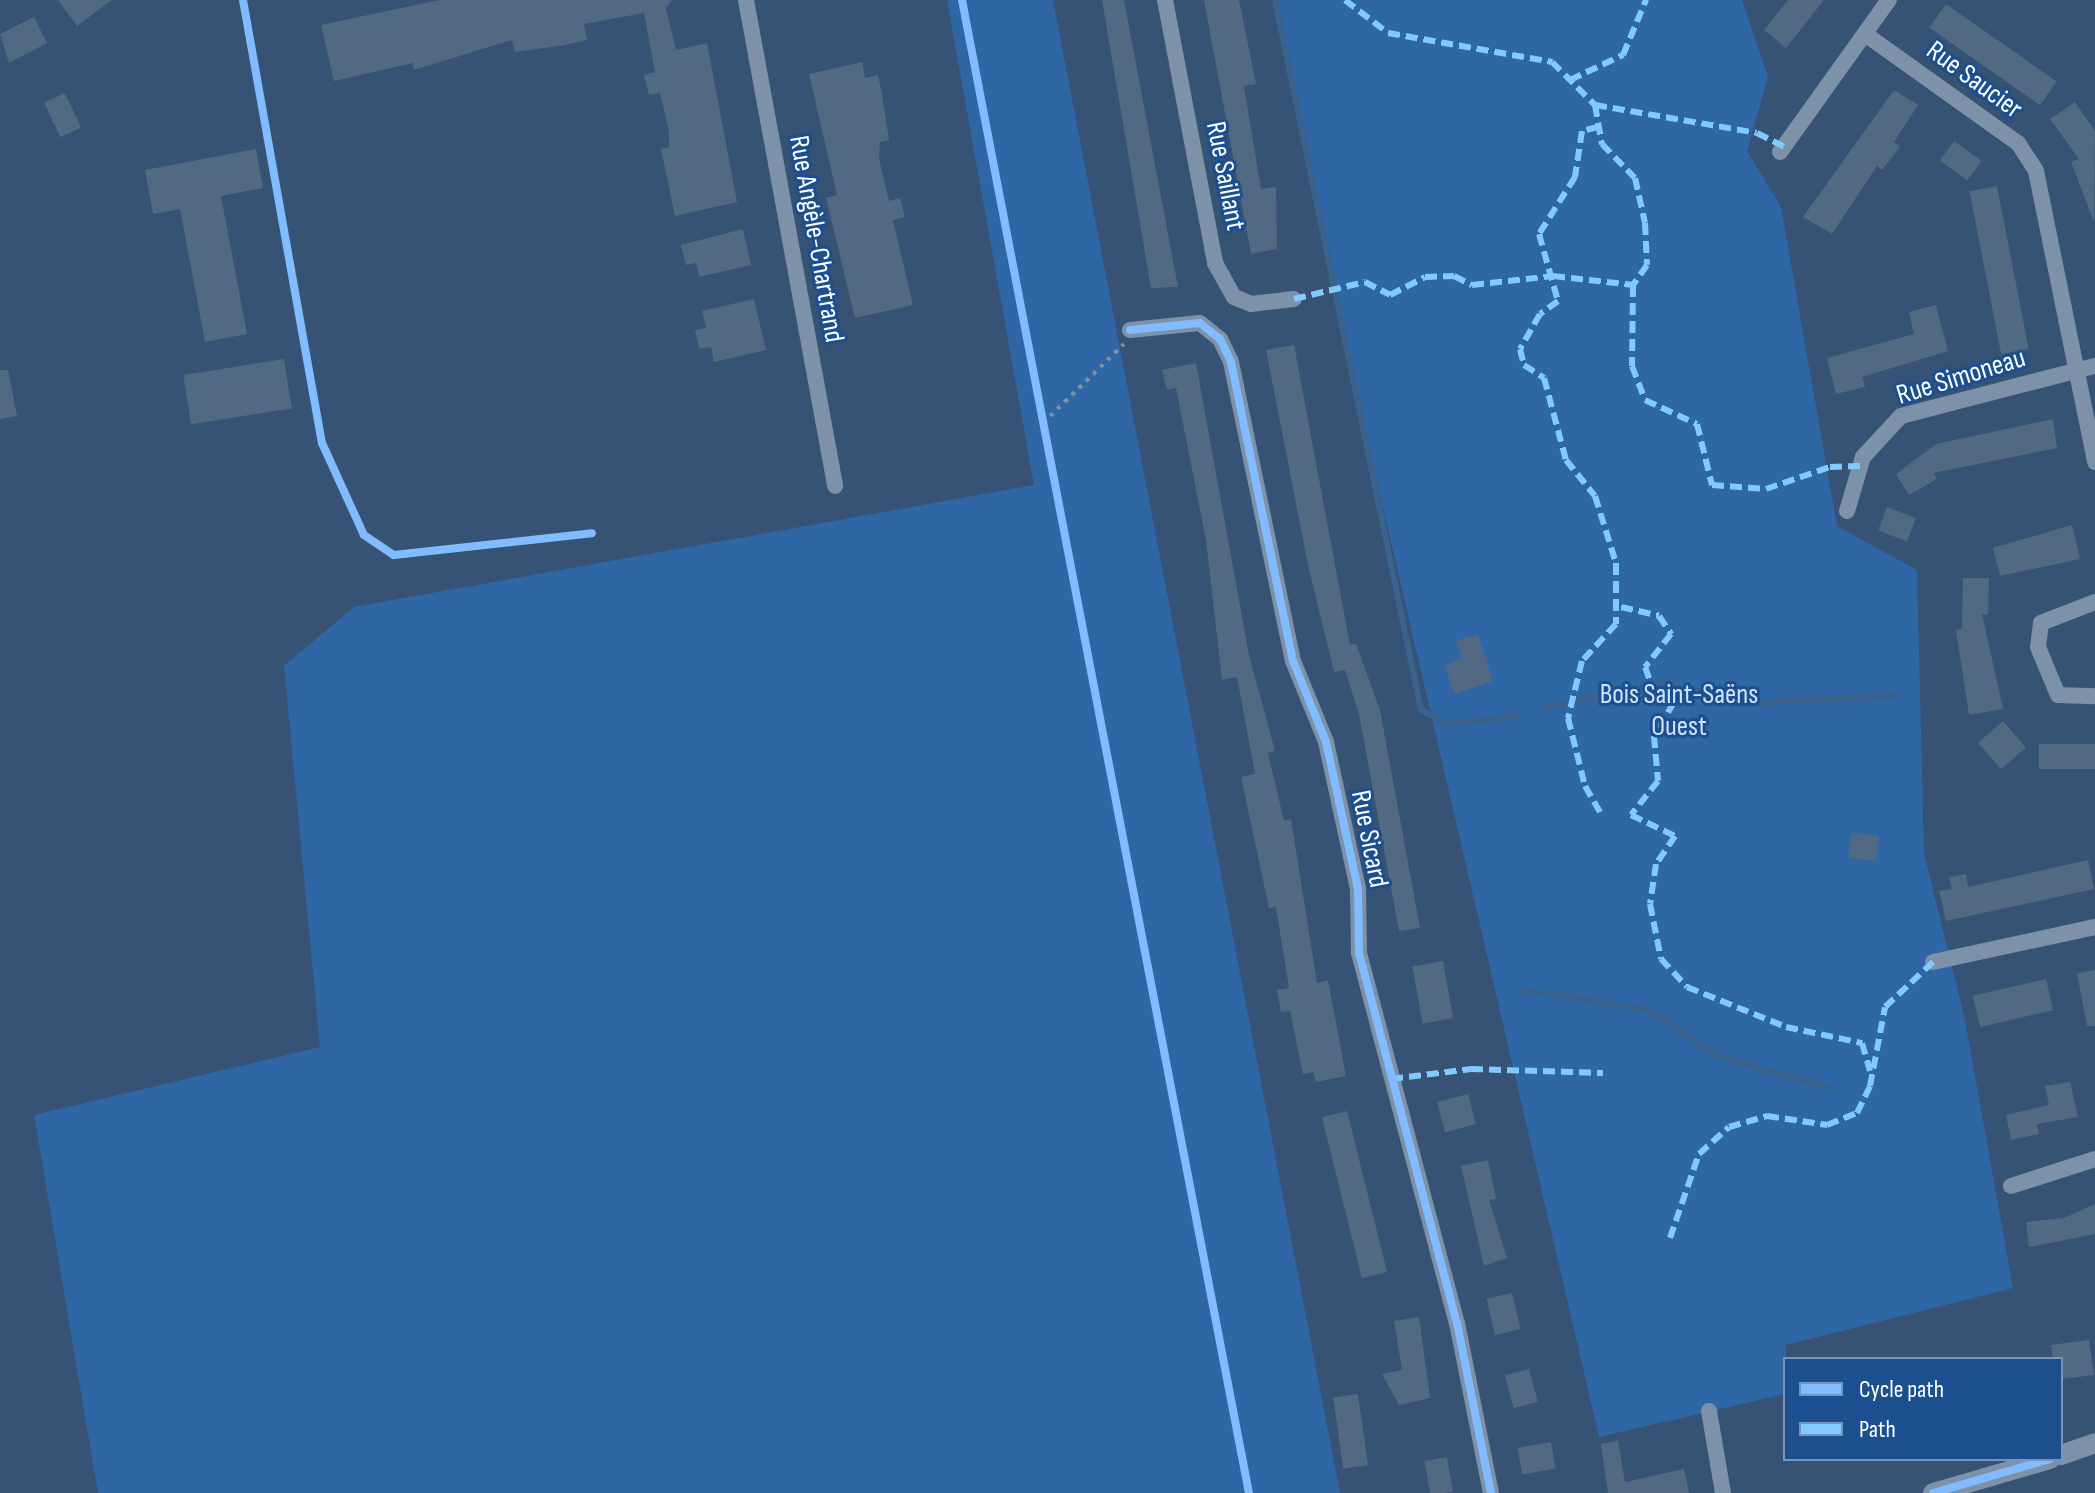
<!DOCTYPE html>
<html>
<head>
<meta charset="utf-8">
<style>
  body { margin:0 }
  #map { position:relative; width:2095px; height:1493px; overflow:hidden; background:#365274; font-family:"Sofia Sans Condensed",sans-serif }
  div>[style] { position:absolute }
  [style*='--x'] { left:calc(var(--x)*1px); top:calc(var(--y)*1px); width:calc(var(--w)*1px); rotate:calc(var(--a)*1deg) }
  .green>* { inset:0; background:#2f66a5 }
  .stream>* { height:6px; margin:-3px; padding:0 3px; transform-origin:3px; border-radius:3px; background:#3b618d }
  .building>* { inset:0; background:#526984; transform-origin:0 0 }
  .path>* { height:4px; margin-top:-2px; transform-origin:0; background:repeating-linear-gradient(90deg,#7d92a8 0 4px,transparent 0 10px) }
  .minor>* { height:16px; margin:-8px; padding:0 8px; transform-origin:8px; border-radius:8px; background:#7d92a8 }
  .tertiary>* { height:20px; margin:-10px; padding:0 10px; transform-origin:10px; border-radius:10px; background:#7d92a8 }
  .quiet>* { height:6px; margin-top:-3px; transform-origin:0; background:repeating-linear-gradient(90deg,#80caff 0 12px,transparent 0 18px) }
  .cycleway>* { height:8px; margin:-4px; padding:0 4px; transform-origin:4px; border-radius:4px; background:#80bcff }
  span { translate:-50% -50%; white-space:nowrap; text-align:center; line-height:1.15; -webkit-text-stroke:6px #1b4f8f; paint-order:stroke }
  .street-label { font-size:28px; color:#fff }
  .park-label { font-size:28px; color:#cfe3fa }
  .legend { position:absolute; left:1783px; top:1357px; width:280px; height:104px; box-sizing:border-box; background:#1b4f8f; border:2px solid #7695bc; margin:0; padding:10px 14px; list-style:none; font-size:24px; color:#fff }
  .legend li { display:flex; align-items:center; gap:16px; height:40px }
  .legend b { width:40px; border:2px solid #7695bc }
</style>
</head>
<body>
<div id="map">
  <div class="green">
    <div style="clip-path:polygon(947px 0,1053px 0,1340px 1493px,98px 1493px,34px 1115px,320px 1047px,284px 666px,354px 607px,1034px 485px)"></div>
    <div style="clip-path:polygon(1274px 0,1742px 0,1768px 77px,1747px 151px,1781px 207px,1837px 526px,1917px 570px,1924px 853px,1965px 1020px,2013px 1288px,1786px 1345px,1785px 1394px,1599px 1437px,1337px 310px)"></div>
  </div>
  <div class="stream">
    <div style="--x:1275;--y:0;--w:725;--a:78.38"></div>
    <div style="--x:1421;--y:710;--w:30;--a:27"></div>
    <div style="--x:1448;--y:724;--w:70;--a:-6.5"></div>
    <div style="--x:1546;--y:708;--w:119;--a:-12.2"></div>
    <div style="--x:1662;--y:683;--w:87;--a:13.2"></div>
    <div style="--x:1747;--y:703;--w:151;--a:-2.7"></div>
    <div style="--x:1524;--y:990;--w:127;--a:9.1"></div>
    <div style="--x:1649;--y:1010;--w:82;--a:34.1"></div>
    <div style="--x:1717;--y:1056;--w:116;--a:15.9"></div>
  </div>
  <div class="building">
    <div style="clip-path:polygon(58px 0,112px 0,77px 26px)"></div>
    <div style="clip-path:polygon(439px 0,672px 0,666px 8px,676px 50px,707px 43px,737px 202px,675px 216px,661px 149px,669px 147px,669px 132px,660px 93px,649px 95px,644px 75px,655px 72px,644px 13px,584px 24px,587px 40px,565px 45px,515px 52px,512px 40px,414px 70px,413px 63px,334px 81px,321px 25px)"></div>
    <div style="clip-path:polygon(1102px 0,1124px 0,1178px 287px,1151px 288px)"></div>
    <div style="clip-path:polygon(1204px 0,1239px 0,1256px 84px,1244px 86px,1261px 189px,1276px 187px,1277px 249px,1251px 254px)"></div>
    <div style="clip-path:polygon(1788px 0,1824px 0,1786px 48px,1764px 30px)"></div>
    <div style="left:1946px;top:4px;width:135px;height:29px;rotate:35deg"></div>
    <div style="clip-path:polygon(34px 17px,47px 43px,9px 63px,0 34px)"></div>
    <div style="clip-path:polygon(862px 62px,865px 78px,878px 75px,882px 94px,889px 140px,880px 142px,879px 159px,889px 201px,900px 198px,905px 217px,893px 220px,913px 305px,855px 318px,826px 198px,837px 195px,809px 74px)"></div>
    <div style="clip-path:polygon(1894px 90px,1918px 105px,1894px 142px,1900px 147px,1882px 170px,1877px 166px,1832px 234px,1803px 217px)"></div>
    <div style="left:65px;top:93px;width:38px;height:23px;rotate:65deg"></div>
    <div style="clip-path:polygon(2075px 102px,2095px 131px,2094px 222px,2071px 162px,2079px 159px,2050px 119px)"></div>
    <div style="left:1954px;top:141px;width:34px;height:24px;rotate:36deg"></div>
    <div style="clip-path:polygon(256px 149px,263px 188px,221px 196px,247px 334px,205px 342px,180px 209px,153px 214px,145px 170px)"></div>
    <div style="left:1997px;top:186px;width:166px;height:28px;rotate:79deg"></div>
    <div style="clip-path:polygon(743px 229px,751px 265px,699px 277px,696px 263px,686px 265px,681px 245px)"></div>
    <div style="clip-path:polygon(754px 299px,766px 350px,714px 362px,711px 347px,699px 349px,695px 330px,706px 328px,702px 311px)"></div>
    <div style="clip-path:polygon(1936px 305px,1948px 351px,1862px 377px,1865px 387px,1836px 394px,1827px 358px,1914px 334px,1909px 312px)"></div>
    <div style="clip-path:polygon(1294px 345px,1350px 645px,1356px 644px,1380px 710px,1420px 928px,1399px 931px,1359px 714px,1345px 670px,1334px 672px,1308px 565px,1266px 350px)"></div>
    <div style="left:284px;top:359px;width:50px;height:102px;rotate:81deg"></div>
    <div style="clip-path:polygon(1196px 363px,1249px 655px,1275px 751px,1268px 753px,1284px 821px,1291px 819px,1317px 983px,1328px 980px,1346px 1076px,1316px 1082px,1313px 1072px,1303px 1074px,1290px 1011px,1281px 1012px,1277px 990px,1289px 988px,1276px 907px,1269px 908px,1241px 777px,1255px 774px,1237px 677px,1222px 680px,1206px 540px,1176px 388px,1167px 390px,1162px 370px)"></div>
    <div style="clip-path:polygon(0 370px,8px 370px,17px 416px,0 419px)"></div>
    <div style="clip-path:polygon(2053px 419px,2057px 448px,1933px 473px,1937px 479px,1909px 495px,1896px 474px,1936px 444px)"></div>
    <div style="left:1887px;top:507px;width:31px;height:25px;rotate:21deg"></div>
    <div style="clip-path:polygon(2072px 525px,2080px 559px,2000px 576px,1993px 548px)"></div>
    <div style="clip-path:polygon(1963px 578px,1989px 578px,1988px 615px,1982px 614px,2003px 709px,1969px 715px,1956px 630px,1962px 629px)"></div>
    <div style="clip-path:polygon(1478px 634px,1493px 681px,1454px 694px,1445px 665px,1462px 659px,1456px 641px)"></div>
    <div style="left:2003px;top:721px;width:35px;height:33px;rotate:49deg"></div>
    <div style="left:2095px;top:744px;width:25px;height:56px;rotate:90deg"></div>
    <div style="left:1851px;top:833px;width:28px;height:25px;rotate:6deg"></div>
    <div style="clip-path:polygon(2088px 860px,2094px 889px,1946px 921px,1939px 891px,1952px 889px,1949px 877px,1966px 874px,1968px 887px)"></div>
    <div style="left:1443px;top:961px;width:58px;height:31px;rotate:80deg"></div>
    <div style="clip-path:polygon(2095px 970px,2095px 1026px,2087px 1026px,2077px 973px)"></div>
    <div style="left:2046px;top:979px;width:32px;height:75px;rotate:77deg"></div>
    <div style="clip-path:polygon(2070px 1082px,2078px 1117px,2037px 1124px,2039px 1134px,2011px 1140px,2006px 1115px,2049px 1105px,2045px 1086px)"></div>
    <div style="left:1468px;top:1094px;width:31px;height:32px;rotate:75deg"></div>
    <div style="left:1347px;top:1111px;width:166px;height:26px;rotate:76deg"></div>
    <div style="clip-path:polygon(1488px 1160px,1496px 1199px,1489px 1200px,1507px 1258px,1484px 1266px,1461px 1166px)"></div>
    <div style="clip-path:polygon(2095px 1204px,2095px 1234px,2029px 1247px,2026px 1222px,2064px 1218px)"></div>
    <div style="left:1512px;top:1293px;width:37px;height:26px;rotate:77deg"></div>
    <div style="clip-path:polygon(1419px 1317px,1430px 1398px,1399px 1405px,1382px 1374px,1402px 1370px,1394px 1321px)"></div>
    <div style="clip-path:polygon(2089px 1340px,2094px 1375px,2061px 1379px,2061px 1359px,2053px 1359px,2051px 1345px)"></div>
    <div style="left:1529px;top:1369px;width:34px;height:25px;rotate:75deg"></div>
    <div style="left:1358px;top:1394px;width:72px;height:25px;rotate:82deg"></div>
    <div style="clip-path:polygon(1618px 1441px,1625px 1482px,1684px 1469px,1689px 1493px,1608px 1493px,1601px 1444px)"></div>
    <div style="left:1551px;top:1442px;width:27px;height:34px;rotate:80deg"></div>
    <div style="left:1447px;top:1457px;width:35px;height:23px;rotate:80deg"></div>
  </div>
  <div class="path">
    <div style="--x:1043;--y:423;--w:113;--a:-44.3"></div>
  </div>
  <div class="minor">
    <div style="--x:746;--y:0;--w:494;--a:79.6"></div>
    <div style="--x:1165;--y:0;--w:268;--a:79.2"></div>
    <div style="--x:1215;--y:263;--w:39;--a:61"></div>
    <div style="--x:1234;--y:297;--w:18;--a:22"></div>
    <div style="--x:1251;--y:304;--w:43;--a:-6.6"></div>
    <div style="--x:1865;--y:34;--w:188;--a:35.5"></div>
    <div style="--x:2018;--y:143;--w:33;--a:57"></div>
    <div style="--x:2036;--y:171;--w:297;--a:78.5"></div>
    <div style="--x:1780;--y:152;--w:187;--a:-54.4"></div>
    <div style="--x:1130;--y:330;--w:70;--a:-5.7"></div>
    <div style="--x:1200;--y:323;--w:26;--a:39"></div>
    <div style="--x:1220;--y:339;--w:25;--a:64"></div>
    <div style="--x:1231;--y:362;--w:305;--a:78.3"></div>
    <div style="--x:1293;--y:661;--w:87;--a:67.8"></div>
    <div style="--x:1326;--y:742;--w:150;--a:77.7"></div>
    <div style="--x:1358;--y:889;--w:64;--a:89.1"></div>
    <div style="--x:1359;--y:953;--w:383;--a:75.2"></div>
    <div style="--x:1457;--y:1323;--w:173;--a:78.7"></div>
    <div style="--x:1847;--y:511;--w:56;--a:-73.5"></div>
    <div style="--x:1863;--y:457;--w:56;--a:-47.2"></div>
    <div style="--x:1901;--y:416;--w:200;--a:-14.5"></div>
    <div style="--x:2095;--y:602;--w:58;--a:158.7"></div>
    <div style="--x:2041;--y:623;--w:24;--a:97"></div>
    <div style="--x:2038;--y:647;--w:52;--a:67.4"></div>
    <div style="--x:2058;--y:695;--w:37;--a:2"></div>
    <div style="--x:1933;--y:962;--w:166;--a:-12.2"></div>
    <div style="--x:2011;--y:1186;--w:88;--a:-17.8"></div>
    <div style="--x:1709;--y:1411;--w:83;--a:80.3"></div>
  </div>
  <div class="tertiary">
    <div style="--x:2061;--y:1455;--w:36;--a:-19"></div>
    <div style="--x:1933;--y:1493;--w:122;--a:-16.2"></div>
  </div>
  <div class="quiet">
    <div style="--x:1345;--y:0;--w:54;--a:37.5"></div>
    <div style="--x:1388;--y:33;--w:167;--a:10"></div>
    <div style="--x:1552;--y:62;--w:61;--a:45"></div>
    <div style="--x:1595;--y:105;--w:164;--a:9.8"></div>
    <div style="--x:1757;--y:133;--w:30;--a:27"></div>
    <div style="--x:1570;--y:80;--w:59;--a:-25.3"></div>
    <div style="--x:1623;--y:55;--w:60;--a:-67.3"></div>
    <div style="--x:1595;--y:105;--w:40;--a:80"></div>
    <div style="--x:1602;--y:144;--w:47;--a:45.9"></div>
    <div style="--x:1635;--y:178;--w:46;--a:77.5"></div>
    <div style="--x:1645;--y:223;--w:42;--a:87.3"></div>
    <div style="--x:1647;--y:265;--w:24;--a:125"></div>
    <div style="--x:1633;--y:285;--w:81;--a:90.7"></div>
    <div style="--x:1632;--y:366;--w:36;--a:69"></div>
    <div style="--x:1645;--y:400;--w:57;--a:24.8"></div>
    <div style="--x:1697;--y:424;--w:63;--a:76.2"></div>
    <div style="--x:1712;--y:485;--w:54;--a:4.2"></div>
    <div style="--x:1766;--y:489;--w:68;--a:-19"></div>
    <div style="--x:1830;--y:467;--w:30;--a:-2"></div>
    <div style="--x:1598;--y:127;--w:16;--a:166"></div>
    <div style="--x:1582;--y:131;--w:47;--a:98.7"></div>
    <div style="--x:1575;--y:177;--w:67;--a:122.3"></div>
    <div style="--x:1539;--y:234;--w:70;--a:74.2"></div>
    <div style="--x:1558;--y:301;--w:22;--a:144"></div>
    <div style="--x:1540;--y:314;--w:40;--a:119.7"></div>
    <div style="--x:1520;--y:349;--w:16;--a:76"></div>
    <div style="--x:1524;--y:365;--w:24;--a:33"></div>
    <div style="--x:1544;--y:378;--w:85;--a:75"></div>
    <div style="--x:1566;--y:460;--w:46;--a:51.1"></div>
    <div style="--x:1595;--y:496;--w:70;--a:72.6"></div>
    <div style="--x:1616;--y:563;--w:61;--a:90"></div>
    <div style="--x:1616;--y:624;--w:50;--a:132.6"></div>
    <div style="--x:1582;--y:661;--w:59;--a:103.8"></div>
    <div style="--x:1568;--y:718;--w:70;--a:76"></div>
    <div style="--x:1585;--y:786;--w:34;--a:60"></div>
    <div style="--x:1294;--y:299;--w:73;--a:-13.5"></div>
    <div style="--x:1365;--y:282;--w:28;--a:27"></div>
    <div style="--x:1390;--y:295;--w:39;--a:-27"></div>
    <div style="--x:1425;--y:277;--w:29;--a:-2"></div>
    <div style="--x:1454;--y:276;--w:20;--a:27"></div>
    <div style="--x:1472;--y:285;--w:81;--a:-6.3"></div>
    <div style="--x:1553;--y:276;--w:81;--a:6.4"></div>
    <div style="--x:1621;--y:607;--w:39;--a:13"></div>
    <div style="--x:1659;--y:616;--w:22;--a:56"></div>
    <div style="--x:1671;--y:634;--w:42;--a:128.2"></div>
    <div style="--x:1645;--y:667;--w:32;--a:70"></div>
    <div style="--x:1656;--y:697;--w:19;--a:16"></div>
    <div style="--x:1674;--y:702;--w:39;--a:120"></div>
    <div style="--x:1654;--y:736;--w:45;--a:84.9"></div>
    <div style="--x:1658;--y:781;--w:43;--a:128.5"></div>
    <div style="--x:1631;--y:815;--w:49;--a:25.5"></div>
    <div style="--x:1675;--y:836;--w:34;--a:124"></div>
    <div style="--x:1656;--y:864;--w:40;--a:98.5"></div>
    <div style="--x:1650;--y:904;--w:56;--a:78.7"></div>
    <div style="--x:1661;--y:959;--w:38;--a:47"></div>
    <div style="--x:1687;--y:987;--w:107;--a:22"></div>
    <div style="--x:1786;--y:1027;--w:78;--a:11.9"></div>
    <div style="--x:1862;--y:1043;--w:29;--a:74"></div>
    <div style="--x:1391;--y:1079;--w:81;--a:-7.1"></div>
    <div style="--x:1471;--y:1069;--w:132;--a:1.7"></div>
    <div style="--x:1670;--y:1238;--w:89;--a:-71"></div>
    <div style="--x:1699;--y:1154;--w:40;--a:-42"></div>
    <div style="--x:1729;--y:1127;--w:40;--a:-16"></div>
    <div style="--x:1767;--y:1116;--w:61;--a:8.5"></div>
    <div style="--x:1827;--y:1125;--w:32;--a:-22"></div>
    <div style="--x:1857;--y:1113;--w:30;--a:-64"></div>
    <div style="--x:1870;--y:1086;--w:80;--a:-79.2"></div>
    <div style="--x:1885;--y:1007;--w:66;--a:-43.2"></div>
  </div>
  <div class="cycleway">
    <div style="--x:243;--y:0;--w:450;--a:79.9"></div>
    <div style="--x:322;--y:443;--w:101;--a:65.5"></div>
    <div style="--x:364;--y:535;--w:36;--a:34"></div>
    <div style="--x:394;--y:555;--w:199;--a:-6.3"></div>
    <div style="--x:962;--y:0;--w:1520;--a:79.12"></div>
    <div style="--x:1130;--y:330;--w:70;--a:-5.7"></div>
    <div style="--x:1200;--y:323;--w:26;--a:39"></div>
    <div style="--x:1220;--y:339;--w:25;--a:64"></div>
    <div style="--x:1231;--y:362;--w:305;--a:78.3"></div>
    <div style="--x:1293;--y:661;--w:87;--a:67.8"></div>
    <div style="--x:1326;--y:742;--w:150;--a:77.7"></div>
    <div style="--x:1358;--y:889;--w:64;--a:89.1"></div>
    <div style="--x:1359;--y:953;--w:383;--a:75.2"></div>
    <div style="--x:1457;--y:1323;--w:173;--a:78.7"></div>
    <div style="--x:1933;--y:1493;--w:122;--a:-16.2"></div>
  </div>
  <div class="street-label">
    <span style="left:1974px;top:80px;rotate:36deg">Rue Saucier</span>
    <span style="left:1225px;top:176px;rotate:79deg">Rue Saillant</span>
    <span style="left:816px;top:239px;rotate:80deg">Rue Angèle-Chartrand</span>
    <span style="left:1961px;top:377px;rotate:-17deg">Rue Simoneau</span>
    <span style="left:1369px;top:839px;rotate:79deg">Rue Sicard</span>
  </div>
  <div class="park-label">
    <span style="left:1679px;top:711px">Bois Saint-Saëns<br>Ouest</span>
  </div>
  <ul class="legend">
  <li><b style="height:10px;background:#80bcff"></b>Cycle path</li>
  <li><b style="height:10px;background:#80caff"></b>Path</li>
  </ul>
</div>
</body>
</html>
